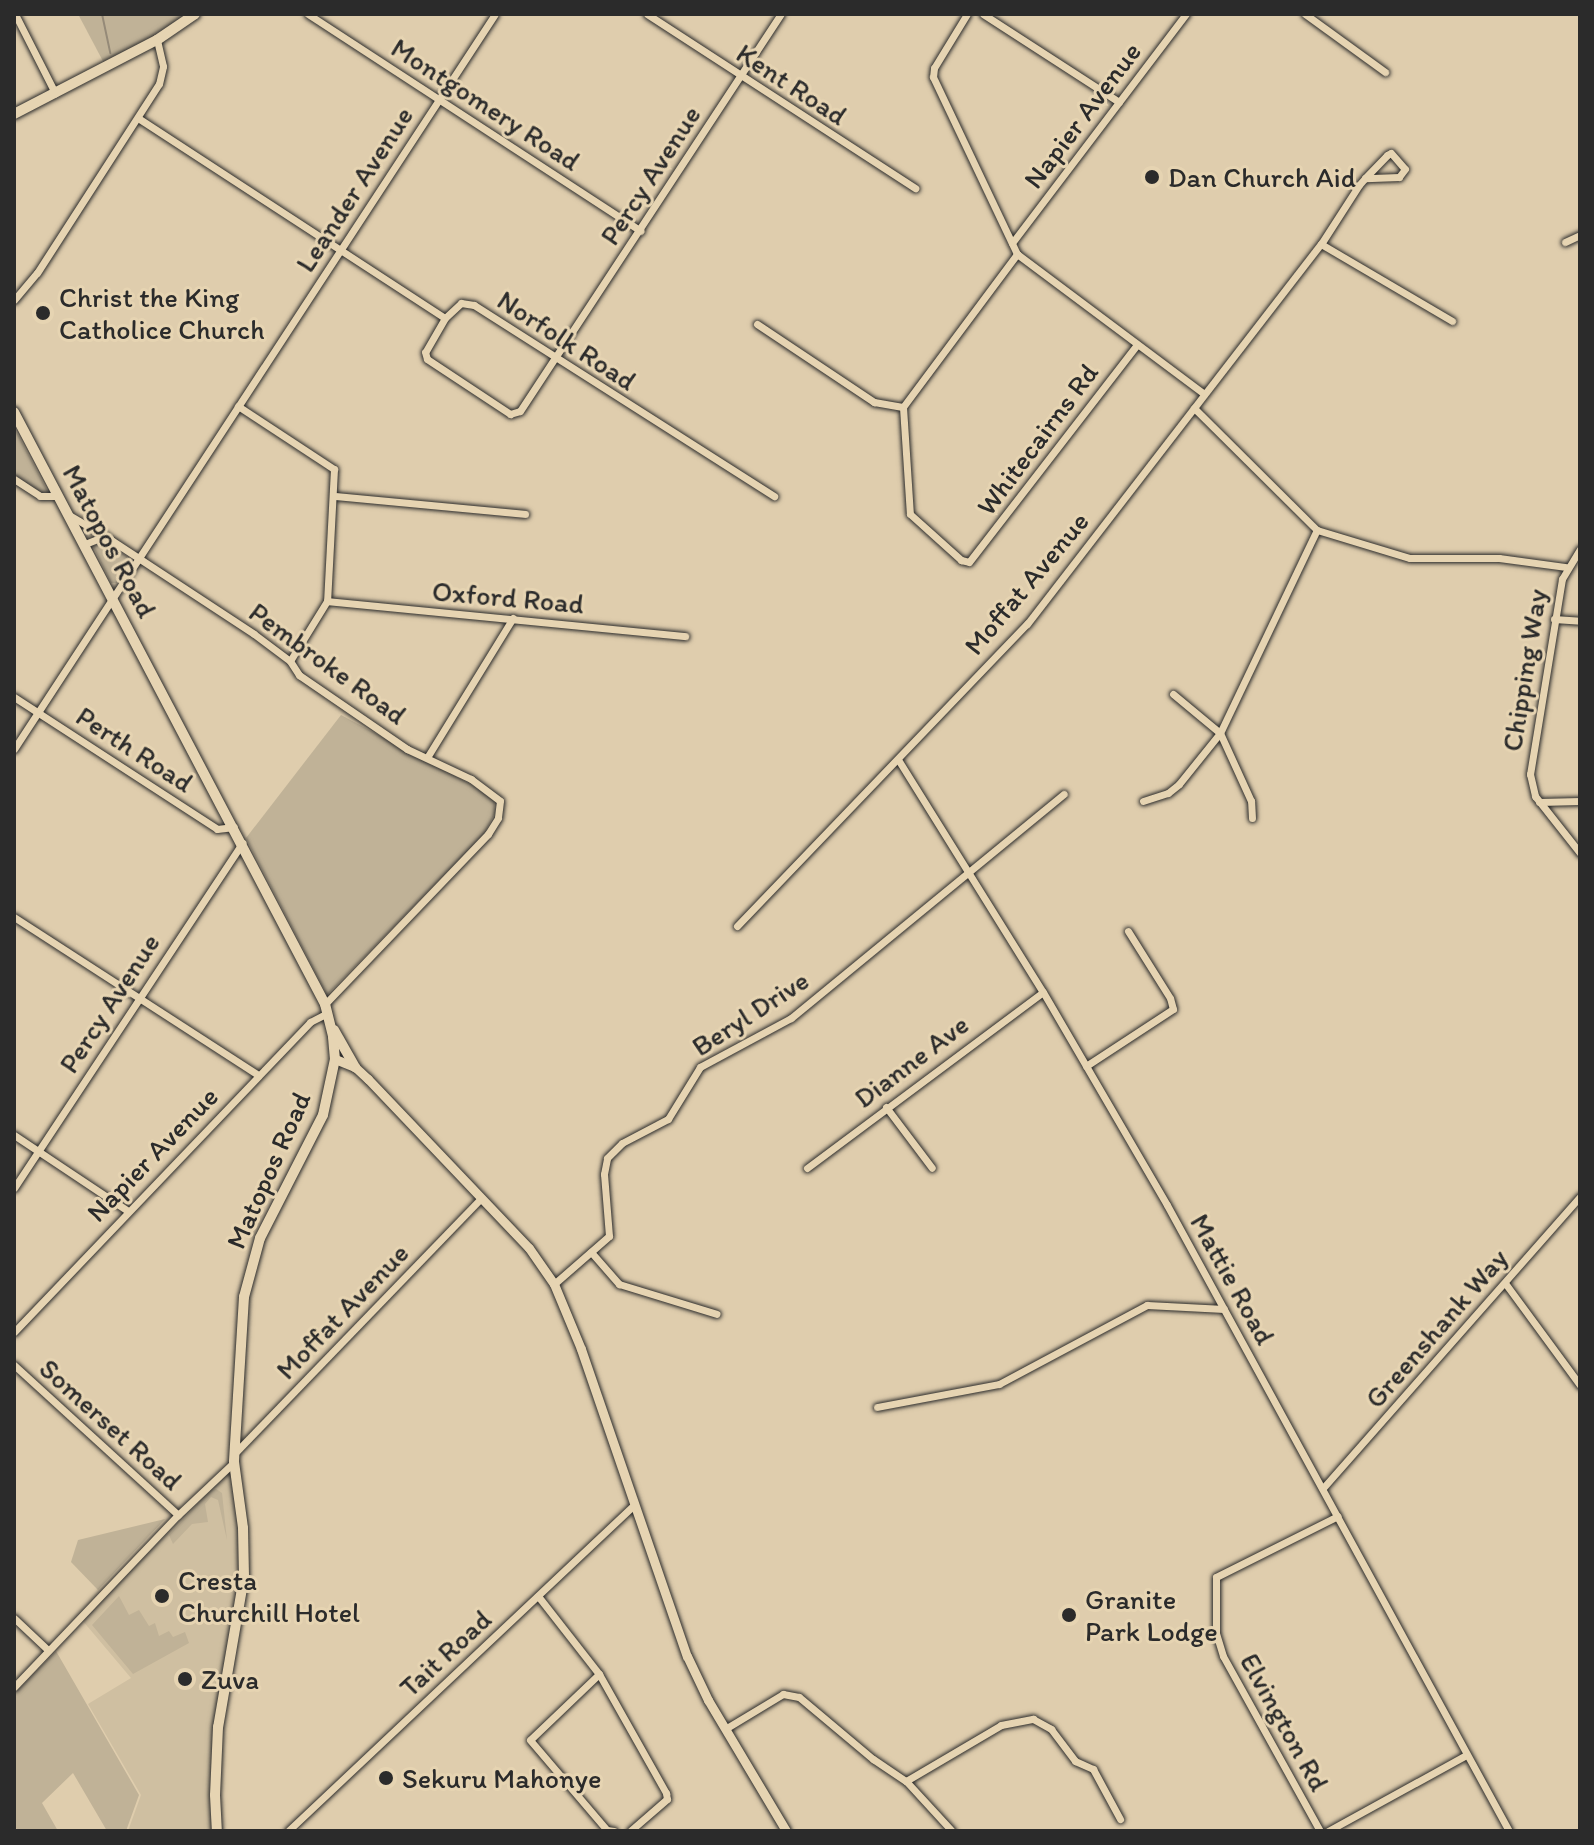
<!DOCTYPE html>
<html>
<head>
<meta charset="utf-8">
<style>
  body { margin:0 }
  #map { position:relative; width:1594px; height:1845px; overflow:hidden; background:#dfcdad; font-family:Itim,sans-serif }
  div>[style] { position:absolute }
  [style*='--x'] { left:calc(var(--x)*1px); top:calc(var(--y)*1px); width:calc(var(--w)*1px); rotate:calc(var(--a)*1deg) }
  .built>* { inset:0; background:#cfbfa1 }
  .green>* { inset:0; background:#c0b297 }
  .stream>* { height:2px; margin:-1px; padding:0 1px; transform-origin:1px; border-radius:1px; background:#958a78 }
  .roads { filter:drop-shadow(0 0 2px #2b2b2b) drop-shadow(0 0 2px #2b2b2b) }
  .minor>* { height:7px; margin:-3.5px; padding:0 3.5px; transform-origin:3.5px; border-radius:3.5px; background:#e6d4b2 }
  .tertiary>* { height:9px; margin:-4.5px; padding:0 4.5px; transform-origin:4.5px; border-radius:4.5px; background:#e6d4b2 }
  .secondary>* { height:10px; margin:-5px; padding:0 5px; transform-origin:5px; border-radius:5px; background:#e6d4b2 }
  .dots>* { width:22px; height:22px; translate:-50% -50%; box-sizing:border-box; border:4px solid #e6d4b2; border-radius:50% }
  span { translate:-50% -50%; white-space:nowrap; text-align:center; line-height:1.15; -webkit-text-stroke:6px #e6d4b2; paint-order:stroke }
  .street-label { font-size:28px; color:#2b2b2b }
  .poi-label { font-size:28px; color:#2b2b2b }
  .left { translate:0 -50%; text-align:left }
  .frame { position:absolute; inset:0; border:16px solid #2b2b2b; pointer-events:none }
</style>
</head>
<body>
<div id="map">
  <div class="built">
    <div style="clip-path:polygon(232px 1468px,240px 1531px,241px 1574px,215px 1729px,214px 1831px,128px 1831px,141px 1795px,88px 1704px,131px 1678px,82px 1620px)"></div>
  </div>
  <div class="green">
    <div style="clip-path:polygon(78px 14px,192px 14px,105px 65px)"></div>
    <div style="clip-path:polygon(14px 427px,48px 492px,41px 493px,14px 474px)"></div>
    <div style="clip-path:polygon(103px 541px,133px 560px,119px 583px,111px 583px,93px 546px)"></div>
    <div style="clip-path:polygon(341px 715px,487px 793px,494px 799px,495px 813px,484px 834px,327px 995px,246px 838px)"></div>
    <div style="clip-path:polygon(216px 1489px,222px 1493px,227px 1540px,218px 1500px,211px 1497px,205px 1504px,208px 1522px,192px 1524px,173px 1544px,169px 1535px,211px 1490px)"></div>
    <div style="clip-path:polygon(165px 1519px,98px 1590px,71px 1562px,78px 1540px)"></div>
    <div style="clip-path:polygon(119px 1596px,129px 1615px,139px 1610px,149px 1626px,155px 1623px,159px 1636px,169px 1631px,173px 1637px,185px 1632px,189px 1643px,133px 1674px,92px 1625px)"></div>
    <div style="clip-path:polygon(56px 1651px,139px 1795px,126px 1831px,107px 1831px,73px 1773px,42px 1803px,58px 1831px,18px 1831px,14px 1825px,14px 1694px)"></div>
  </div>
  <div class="stream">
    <div style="--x:102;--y:14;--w:40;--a:78"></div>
  </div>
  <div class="roads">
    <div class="minor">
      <div style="--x:15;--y:14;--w:89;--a:63.1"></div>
      <div style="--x:308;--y:14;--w:397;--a:33.1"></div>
      <div style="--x:647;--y:14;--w:320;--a:33"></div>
      <div style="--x:967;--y:14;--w:63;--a:121.4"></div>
      <div style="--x:934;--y:68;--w:9;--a:96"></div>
      <div style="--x:933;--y:77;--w:196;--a:64.6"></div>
      <div style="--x:1017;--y:254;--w:232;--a:36.8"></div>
      <div style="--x:983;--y:14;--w:162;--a:32.9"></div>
      <div style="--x:1305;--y:14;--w:99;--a:35.9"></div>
      <div style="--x:138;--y:118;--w:366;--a:33.1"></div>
      <div style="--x:445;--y:318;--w:22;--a:-43"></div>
      <div style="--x:461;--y:303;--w:13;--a:9"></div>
      <div style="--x:474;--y:305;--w:356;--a:32.5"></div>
      <div style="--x:1565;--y:242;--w:17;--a:-25"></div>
      <div style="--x:1012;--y:243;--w:288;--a:-52.8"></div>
      <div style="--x:1321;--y:244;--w:152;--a:30.4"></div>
      <div style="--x:14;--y:300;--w:35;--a:-50"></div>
      <div style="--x:37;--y:273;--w:225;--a:-57.2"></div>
      <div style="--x:159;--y:84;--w:18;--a:-77"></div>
      <div style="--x:163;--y:66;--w:27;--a:-103"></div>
      <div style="--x:445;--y:318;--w:39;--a:120"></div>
      <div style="--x:425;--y:352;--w:7;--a:74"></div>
      <div style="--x:427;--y:359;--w:100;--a:33.5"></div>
      <div style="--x:510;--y:414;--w:10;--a:-17"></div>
      <div style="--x:520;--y:411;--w:475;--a:-56.7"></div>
      <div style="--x:757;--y:324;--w:141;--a:33.7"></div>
      <div style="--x:874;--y:402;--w:29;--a:10"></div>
      <div style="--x:903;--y:407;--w:191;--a:-53.3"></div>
      <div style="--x:238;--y:406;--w:115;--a:33.3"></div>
      <div style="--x:334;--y:469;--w:132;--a:93"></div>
      <div style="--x:327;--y:601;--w:70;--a:121.7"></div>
      <div style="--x:903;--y:407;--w:107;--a:86.3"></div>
      <div style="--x:910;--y:514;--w:69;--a:42"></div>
      <div style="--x:961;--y:560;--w:8;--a:14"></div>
      <div style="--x:969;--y:562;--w:273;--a:-52.3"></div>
      <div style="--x:1194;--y:408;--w:173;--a:44.8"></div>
      <div style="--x:1317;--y:530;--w:97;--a:16.8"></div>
      <div style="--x:1410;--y:558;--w:89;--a:0"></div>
      <div style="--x:1499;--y:558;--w:68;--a:7.7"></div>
      <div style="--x:14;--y:479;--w:31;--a:33"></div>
      <div style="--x:40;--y:496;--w:18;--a:0"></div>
      <div style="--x:336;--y:496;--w:190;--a:5.4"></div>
      <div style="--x:69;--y:515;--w:42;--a:30.3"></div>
      <div style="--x:85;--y:544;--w:22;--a:-22"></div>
      <div style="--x:105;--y:536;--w:178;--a:33.3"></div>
      <div style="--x:254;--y:634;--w:45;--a:36.9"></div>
      <div style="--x:290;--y:661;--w:17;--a:57"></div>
      <div style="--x:299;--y:675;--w:131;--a:34.4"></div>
      <div style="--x:407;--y:749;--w:71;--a:25.1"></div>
      <div style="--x:471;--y:779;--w:36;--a:37"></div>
      <div style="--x:500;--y:801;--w:17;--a:97"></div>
      <div style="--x:498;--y:818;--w:19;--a:122"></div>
      <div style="--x:488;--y:834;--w:236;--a:133.8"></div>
      <div style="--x:1580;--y:549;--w:35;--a:121"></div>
      <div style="--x:1562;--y:579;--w:198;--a:99.3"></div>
      <div style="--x:1530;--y:774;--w:23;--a:77"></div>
      <div style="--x:1535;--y:796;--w:73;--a:51.7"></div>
      <div style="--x:327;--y:601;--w:360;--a:5.6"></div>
      <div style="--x:1554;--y:619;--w:26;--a:4"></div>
      <div style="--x:14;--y:697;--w:242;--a:33"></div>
      <div style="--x:217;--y:829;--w:17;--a:-7"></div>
      <div style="--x:14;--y:749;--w:878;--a:-56.8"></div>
      <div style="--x:428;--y:756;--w:162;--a:-58.4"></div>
      <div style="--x:899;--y:761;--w:272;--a:58.1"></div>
      <div style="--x:1043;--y:992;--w:246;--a:59.8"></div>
      <div style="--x:1167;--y:1205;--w:713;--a:61.35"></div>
      <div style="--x:1143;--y:801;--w:26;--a:-18"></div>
      <div style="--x:1168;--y:793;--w:14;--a:-39"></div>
      <div style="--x:1179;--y:784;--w:65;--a:-51.2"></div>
      <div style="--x:1220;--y:733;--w:61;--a:-140.3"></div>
      <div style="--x:1539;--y:802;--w:41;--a:-1.4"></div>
      <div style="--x:1252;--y:818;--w:17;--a:-93"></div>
      <div style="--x:1251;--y:801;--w:75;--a:-114.5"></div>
      <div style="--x:1220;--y:733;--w:225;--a:-64.5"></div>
      <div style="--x:14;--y:917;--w:291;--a:32.9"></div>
      <div style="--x:737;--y:926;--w:419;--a:-46.2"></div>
      <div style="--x:1027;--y:624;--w:480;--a:-52.3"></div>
      <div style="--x:1321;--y:244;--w:70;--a:-57.2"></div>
      <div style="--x:1359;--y:185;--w:9;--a:-49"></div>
      <div style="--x:1365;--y:178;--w:32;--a:-46"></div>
      <div style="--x:1387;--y:155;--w:4;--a:-27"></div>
      <div style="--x:1391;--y:153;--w:21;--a:49"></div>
      <div style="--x:1405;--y:169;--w:10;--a:127"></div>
      <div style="--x:1399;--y:177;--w:34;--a:178"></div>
      <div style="--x:1086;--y:1066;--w:104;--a:-33.2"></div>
      <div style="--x:1173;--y:1009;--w:11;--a:-105"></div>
      <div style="--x:1170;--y:998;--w:79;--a:-122.1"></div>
      <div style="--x:886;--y:1107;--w:76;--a:53"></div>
      <div style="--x:14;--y:1135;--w:137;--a:33.7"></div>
      <div style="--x:807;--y:1168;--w:294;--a:-36.7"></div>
      <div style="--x:14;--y:1188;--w:414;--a:-56.5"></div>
      <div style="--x:591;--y:1252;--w:43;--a:48.8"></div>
      <div style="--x:619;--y:1284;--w:102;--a:17"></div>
      <div style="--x:1505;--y:1283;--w:127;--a:53.7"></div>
      <div style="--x:554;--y:1284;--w:73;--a:-41.1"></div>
      <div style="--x:609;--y:1236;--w:62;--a:-94.6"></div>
      <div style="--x:604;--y:1174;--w:16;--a:-79"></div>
      <div style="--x:607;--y:1158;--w:21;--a:-45"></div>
      <div style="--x:622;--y:1143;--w:52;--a:-27.6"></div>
      <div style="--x:668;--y:1119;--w:61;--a:-58.4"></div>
      <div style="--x:700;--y:1067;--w:103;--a:-28.3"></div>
      <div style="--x:791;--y:1018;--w:353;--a:-39.4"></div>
      <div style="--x:14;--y:1332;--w:429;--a:-46.3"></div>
      <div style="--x:310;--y:1022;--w:20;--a:-27"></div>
      <div style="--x:14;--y:1365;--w:222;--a:42.4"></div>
      <div style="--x:877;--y:1407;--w:124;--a:-10.7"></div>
      <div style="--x:999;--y:1384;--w:168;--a:-28.1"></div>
      <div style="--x:1147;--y:1305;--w:77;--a:3"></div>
      <div style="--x:234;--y:1454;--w:354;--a:-46"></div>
      <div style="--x:1323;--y:1488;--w:389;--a:-48.6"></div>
      <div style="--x:538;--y:1596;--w:99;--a:52"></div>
      <div style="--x:599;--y:1674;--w:137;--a:60.6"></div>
      <div style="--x:666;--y:1793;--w:6;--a:81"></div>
      <div style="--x:667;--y:1799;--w:49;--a:139.1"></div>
      <div style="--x:14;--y:1618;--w:47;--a:43.3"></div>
      <div style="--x:599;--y:1674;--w:95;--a:136.3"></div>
      <div style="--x:530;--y:1740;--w:118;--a:49.5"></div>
      <div style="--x:607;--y:1830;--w:7;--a:8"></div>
      <div style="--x:14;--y:1687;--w:238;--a:-46.4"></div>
      <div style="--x:178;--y:1515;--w:77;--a:-43.4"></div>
      <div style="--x:725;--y:1729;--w:68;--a:-31.1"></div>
      <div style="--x:783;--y:1694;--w:16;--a:11"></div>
      <div style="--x:799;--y:1697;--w:97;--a:40"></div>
      <div style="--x:873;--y:1759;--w:40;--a:34"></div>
      <div style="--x:906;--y:1781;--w:68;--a:47.4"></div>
      <div style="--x:906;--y:1781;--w:110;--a:-30.5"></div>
      <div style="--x:1001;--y:1725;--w:33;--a:-11"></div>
      <div style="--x:1033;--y:1719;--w:21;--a:29"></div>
      <div style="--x:1051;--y:1729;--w:40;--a:53"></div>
      <div style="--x:1075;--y:1761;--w:20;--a:24"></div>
      <div style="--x:1093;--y:1769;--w:57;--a:61.6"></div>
      <div style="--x:288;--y:1831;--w:474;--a:-43.3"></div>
      <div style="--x:1320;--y:1831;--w:200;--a:-119"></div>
      <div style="--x:1223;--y:1656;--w:24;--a:-107"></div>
      <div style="--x:1216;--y:1633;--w:56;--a:-90"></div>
      <div style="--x:1216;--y:1577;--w:136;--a:-26.6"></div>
      <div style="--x:1328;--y:1831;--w:158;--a:-28.8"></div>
    </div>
    <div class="tertiary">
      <div style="--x:335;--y:1059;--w:22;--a:22"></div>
      <div style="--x:355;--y:1067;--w:18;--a:43"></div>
      <div style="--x:368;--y:1079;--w:233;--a:46.4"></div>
      <div style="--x:529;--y:1248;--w:44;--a:55.2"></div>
      <div style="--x:554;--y:1284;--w:70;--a:67.4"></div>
      <div style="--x:581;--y:1349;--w:325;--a:71"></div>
      <div style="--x:687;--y:1656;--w:49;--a:64.5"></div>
      <div style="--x:708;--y:1700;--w:152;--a:59.2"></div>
    </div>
    <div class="secondary">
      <div style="--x:14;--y:114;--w:161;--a:-27.4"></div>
      <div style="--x:157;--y:40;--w:46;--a:-34.4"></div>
      <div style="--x:14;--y:412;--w:669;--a:62.29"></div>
      <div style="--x:325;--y:1004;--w:34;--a:76"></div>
      <div style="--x:333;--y:1037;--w:22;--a:85"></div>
      <div style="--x:335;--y:1059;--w:57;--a:102.1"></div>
      <div style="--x:323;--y:1115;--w:138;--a:117.1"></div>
      <div style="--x:260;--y:1238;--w:61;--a:105.2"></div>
      <div style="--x:244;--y:1297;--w:165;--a:93.5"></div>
      <div style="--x:234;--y:1462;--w:67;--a:82.2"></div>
      <div style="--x:243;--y:1528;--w:49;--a:88.8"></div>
      <div style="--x:244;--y:1577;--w:152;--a:99.8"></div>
      <div style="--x:218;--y:1727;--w:68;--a:92.5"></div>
      <div style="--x:215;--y:1795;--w:36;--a:87"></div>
      <div style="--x:334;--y:1030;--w:43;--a:60.4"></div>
    </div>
  </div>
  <div class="dots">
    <div style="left:1152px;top:177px;background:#2b2b2b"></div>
    <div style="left:43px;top:313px;background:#2b2b2b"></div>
    <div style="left:162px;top:1596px;background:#2b2b2b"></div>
    <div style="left:1069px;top:1615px;background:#2b2b2b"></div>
    <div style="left:185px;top:1679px;background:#2b2b2b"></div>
    <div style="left:386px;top:1778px;background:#2b2b2b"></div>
  </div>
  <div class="street-label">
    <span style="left:792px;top:84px;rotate:33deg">Kent Road</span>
    <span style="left:486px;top:104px;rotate:33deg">Montgomery Road</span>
    <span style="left:1082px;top:115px;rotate:-53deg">Napier Avenue</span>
    <span style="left:650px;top:175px;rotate:-57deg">Percy Avenue</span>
    <span style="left:354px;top:189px;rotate:-57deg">Leander Avenue</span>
    <span style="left:567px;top:340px;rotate:33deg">Norfolk Road</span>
    <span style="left:1037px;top:439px;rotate:-53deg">Whitecairns Rd</span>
    <span style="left:110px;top:541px;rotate:62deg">Matopos Road</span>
    <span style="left:1026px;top:583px;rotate:-50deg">Moffat Avenue</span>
    <span style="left:508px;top:597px;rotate:5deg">Oxford Road</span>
    <span style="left:328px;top:663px;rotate:36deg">Pembroke Road</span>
    <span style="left:1524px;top:670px;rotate:-81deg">Chipping Way</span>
    <span style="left:135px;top:749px;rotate:33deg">Perth Road</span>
    <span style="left:109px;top:1003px;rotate:-57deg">Percy Avenue</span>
    <span style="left:750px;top:1013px;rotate:-33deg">Beryl Drive</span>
    <span style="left:911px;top:1061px;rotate:-37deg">Dianne Ave</span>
    <span style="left:152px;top:1154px;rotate:-46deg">Napier Avenue</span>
    <span style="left:268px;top:1170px;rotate:-66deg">Matopos Road</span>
    <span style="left:1233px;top:1279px;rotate:61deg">Mattie Road</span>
    <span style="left:342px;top:1311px;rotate:-46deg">Moffat Avenue</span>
    <span style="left:1436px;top:1328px;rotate:-49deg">Greenshank Way</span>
    <span style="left:111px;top:1424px;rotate:42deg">Somerset Road</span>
    <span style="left:445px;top:1653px;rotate:-43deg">Tait Road</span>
    <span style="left:1285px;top:1722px;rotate:61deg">Elvington Rd</span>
  </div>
  <div class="poi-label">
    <span class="left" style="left:1168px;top:177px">Dan Church Aid</span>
    <span class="left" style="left:59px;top:313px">Christ the King<br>Catholice Church</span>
    <span class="left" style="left:178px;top:1596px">Cresta<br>Churchill Hotel</span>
    <span class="left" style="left:1085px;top:1615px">Granite<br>Park Lodge</span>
    <span class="left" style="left:201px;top:1679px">Zuva</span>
    <span class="left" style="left:402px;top:1778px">Sekuru Mahonye</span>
  </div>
  <div class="frame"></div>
</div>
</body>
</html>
